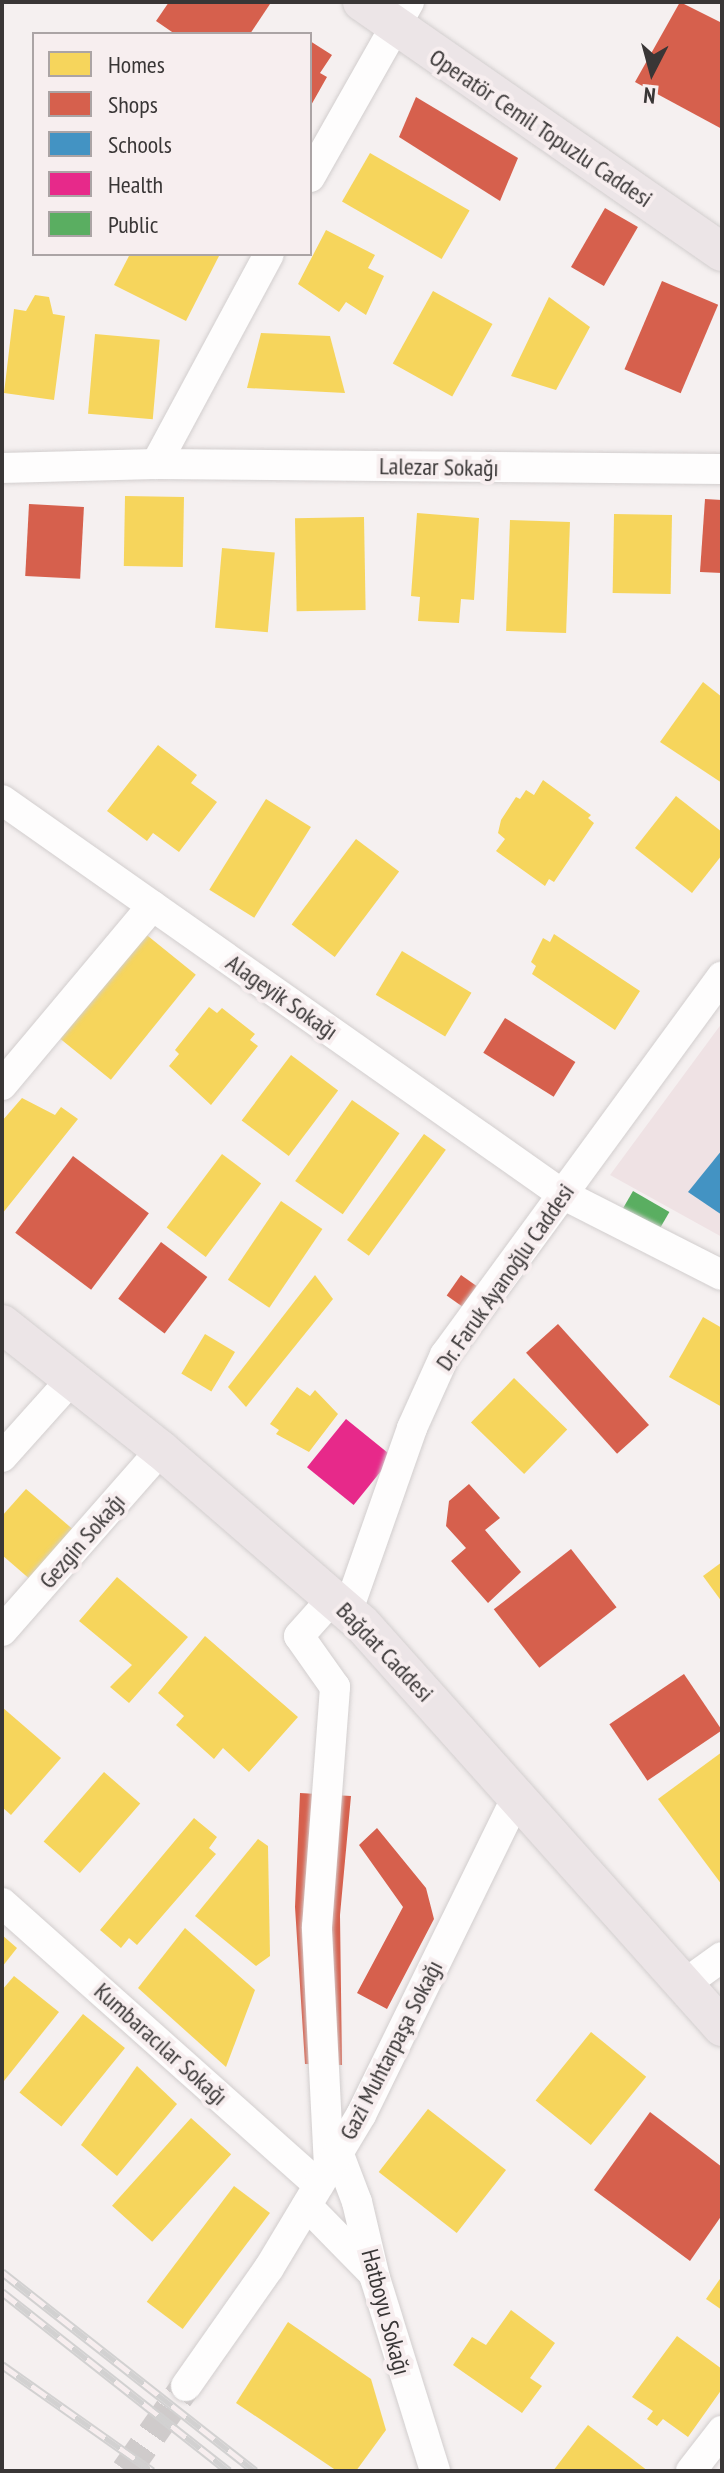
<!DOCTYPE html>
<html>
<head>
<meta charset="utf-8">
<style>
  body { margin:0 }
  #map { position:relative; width:724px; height:2473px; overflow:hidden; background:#f5f0f0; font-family:"PT Sans Narrow",sans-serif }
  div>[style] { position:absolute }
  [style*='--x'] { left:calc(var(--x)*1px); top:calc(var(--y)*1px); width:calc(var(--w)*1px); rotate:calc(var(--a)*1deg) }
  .built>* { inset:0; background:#efe2e4 }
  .homes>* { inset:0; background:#f6d55c; transform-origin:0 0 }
  .shops>* { inset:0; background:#d6604d; transform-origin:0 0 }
  .schools>* { inset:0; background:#4393c3 }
  .health>* { inset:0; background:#e7298a; transform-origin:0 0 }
  .public>* { inset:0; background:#5aae61; transform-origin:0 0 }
  .minor-tunnel>* { height:30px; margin-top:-15px; transform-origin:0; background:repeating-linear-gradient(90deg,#cfcbcb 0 30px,transparent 0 45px) }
  .roads { filter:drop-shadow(0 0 2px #d2cece) drop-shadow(0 0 2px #d2cece) }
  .minor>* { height:30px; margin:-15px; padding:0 15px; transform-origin:15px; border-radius:15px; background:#fefdfd }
  .major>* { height:38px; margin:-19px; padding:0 19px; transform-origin:19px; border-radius:19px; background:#ece5e7 }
  .rail>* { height:9px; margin-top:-4.5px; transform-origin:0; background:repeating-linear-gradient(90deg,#f7eeef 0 18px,#d2d1d1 0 36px); box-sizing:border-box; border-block:2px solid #d2d1d1 }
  span { translate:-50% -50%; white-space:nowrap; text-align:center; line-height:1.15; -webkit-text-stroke:8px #f7eeef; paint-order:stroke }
  .street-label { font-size:24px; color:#393636 }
  .frame { position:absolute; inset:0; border:4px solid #393636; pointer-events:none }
  .legend { position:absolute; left:32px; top:32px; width:280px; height:224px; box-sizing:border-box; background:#f7eeef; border:2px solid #aba4a5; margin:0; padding:10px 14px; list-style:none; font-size:24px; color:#393636 }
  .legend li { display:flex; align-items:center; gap:16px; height:40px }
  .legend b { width:40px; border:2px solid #aba4a5 }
  .north { position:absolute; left:612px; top:32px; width:80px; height:80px; -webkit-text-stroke:6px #f7eeef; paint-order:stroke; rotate:186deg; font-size:22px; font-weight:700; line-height:32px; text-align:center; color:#393636 }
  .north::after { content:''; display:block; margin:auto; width:28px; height:36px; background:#393636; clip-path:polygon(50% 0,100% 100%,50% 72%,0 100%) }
</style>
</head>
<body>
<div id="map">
  <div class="built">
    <div style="clip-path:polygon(722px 1023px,722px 1237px,610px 1175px)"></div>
  </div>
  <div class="homes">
    <div style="left:370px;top:153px;width:115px;height:56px;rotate:30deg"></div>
    <div style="clip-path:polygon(326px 230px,375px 255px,368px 268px,384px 276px,366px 315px,346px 302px,339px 312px,298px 284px)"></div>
    <div style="clip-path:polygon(130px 254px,220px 254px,186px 321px,114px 285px)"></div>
    <div style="left:433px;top:291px;width:68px;height:83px;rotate:29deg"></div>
    <div style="clip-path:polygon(35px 295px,49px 297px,53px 314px,65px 316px,54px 400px,4px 393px,14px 309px,26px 311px)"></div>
    <div style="clip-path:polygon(549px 297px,590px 327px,556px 390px,511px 376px)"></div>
    <div style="clip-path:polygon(261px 333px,330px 336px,345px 393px,247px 388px)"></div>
    <div style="left:95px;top:334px;width:65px;height:80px;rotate:5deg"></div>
    <div style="left:125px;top:496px;width:59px;height:70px;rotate:1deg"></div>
    <div style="clip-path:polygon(417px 513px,479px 518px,474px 600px,461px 599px,459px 623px,418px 621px,420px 597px,411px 596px)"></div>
    <div style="left:672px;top:515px;width:79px;height:58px;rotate:91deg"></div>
    <div style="left:364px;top:517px;width:93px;height:69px;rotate:89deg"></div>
    <div style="left:510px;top:520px;width:60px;height:111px;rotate:2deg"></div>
    <div style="left:222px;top:548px;width:53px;height:80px;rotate:5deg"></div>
    <div style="clip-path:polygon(703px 682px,722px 697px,722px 783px,660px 742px)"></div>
    <div style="clip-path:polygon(158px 745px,197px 775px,191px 783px,217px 802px,179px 852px,153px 833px,147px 841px,107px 811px)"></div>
    <div style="clip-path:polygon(543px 780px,591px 815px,588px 818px,594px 823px,554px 882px,549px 879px,545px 886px,496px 851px,505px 839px,498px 833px,501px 820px,516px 797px,520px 799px,526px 790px,534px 795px)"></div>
    <div style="clip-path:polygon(676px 796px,722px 832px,722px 855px,692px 893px,635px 848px)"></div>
    <div style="left:266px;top:799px;width:53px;height:107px;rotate:32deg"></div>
    <div style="left:356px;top:839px;width:54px;height:107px;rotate:37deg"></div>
    <div style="left:143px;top:932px;width:68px;height:135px;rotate:39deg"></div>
    <div style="clip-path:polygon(554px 934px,640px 991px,615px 1030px,532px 974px,536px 966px,531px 962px,543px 938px,550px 942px)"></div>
    <div style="left:402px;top:951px;width:81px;height:51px;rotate:31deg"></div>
    <div style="clip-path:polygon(209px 1007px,217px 1013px,222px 1008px,255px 1034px,250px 1040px,258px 1046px,211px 1105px,169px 1066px,179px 1054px,175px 1050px)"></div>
    <div style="left:291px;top:1055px;width:59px;height:82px;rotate:37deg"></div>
    <div style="clip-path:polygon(22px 1098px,55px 1115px,61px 1107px,78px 1119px,2px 1214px,2px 1121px)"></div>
    <div style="left:352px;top:1100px;width:58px;height:99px;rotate:35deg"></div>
    <div style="left:424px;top:1134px;width:27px;height:131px;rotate:36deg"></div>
    <div style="left:222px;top:1154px;width:49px;height:92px;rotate:37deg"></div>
    <div style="left:281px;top:1201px;width:50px;height:95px;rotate:34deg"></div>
    <div style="clip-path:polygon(315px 1275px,333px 1299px,246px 1407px,228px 1387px)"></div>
    <div style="clip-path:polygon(703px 1317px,722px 1328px,722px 1407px,669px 1377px)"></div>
    <div style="left:205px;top:1334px;width:35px;height:46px;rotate:31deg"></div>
    <div style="left:514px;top:1378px;width:74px;height:62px;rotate:44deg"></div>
    <div style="clip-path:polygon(297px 1387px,310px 1396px,315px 1390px,338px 1414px,309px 1452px,276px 1434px,279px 1430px,270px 1424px)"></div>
    <div style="clip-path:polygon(26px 1489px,76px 1532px,32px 1581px,2px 1555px,2px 1516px)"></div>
    <div style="clip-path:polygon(722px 1562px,722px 1602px,703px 1576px)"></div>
    <div style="clip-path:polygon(117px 1577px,188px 1637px,129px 1703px,110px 1687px,132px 1665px,79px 1621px)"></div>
    <div style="clip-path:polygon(205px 1636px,298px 1717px,249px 1772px,223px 1748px,214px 1759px,176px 1725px,184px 1716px,158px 1693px)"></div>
    <div style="clip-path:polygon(2px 1707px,61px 1758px,11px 1815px,2px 1807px)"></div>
    <div style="clip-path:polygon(722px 1752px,722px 1885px,658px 1799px)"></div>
    <div style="left:104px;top:1772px;width:48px;height:92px;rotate:41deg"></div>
    <div style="clip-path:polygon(194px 1818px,217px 1837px,209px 1848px,216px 1854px,137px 1945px,129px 1938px,121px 1948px,100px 1930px)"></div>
    <div style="clip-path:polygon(258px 1839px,268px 1846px,270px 1956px,256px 1966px,195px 1916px)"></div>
    <div style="clip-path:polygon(185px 1928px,255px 1990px,226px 2067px,138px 1988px)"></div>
    <div style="clip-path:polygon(2px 1935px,17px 1948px,2px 1967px)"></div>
    <div style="clip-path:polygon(14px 1976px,59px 2012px,4px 2081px,2px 1990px)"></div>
    <div style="left:83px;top:2014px;width:54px;height:101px;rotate:39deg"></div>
    <div style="left:591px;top:2032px;width:71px;height:88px;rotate:39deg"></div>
    <div style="clip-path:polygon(137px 2066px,177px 2104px,117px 2176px,81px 2145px)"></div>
    <div style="left:428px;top:2109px;width:99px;height:80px;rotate:38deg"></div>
    <div style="left:191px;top:2118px;width:54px;height:118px;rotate:42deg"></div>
    <div style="left:234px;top:2186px;width:45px;height:145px;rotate:37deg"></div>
    <div style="clip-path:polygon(722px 2276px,722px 2310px,706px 2299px)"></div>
    <div style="clip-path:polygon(511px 2310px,555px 2343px,530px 2378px,542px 2386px,522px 2413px,453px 2365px,472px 2337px,486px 2345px)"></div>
    <div style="clip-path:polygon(288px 2322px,371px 2379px,386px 2430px,356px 2471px,337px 2471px,236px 2403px)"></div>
    <div style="clip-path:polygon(677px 2336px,722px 2369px,722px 2389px,688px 2437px,663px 2419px,657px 2426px,647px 2419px,653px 2411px,632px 2397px)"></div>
    <div style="clip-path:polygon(588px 2425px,648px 2471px,553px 2471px)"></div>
  </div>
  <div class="shops">
    <div style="clip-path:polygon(169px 2px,266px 2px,270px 4px,250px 34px,175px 34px,156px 21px)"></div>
    <div style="clip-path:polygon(680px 2px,722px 23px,722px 129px,635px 82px)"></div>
    <div style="clip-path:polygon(310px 41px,332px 55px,320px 73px,327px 77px,310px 107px)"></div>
    <div style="clip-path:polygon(416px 97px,518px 158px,500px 201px,399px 137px)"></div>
    <div style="left:605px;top:208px;width:38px;height:68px;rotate:30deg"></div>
    <div style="left:662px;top:281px;width:61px;height:96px;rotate:23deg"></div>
    <div style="clip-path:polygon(705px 499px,722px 500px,722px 573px,700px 572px)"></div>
    <div style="left:29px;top:504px;width:55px;height:72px;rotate:3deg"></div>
    <div style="left:505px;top:1018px;width:83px;height:41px;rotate:32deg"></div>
    <div style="left:73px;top:1156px;width:95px;height:96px;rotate:37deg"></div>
    <div style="left:161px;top:1242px;width:58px;height:71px;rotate:37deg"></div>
    <div style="left:461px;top:1275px;width:19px;height:25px;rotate:35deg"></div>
    <div style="left:558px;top:1324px;width:136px;height:43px;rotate:48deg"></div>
    <div style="clip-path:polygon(469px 1484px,500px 1518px,485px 1530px,521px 1572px,488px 1603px,451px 1561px,466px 1548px,446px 1526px,449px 1501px)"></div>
    <div style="left:571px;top:1549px;width:74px;height:98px;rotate:52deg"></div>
    <div style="left:684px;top:1674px;width:68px;height:90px;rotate:56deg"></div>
    <div style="clip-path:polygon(300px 1793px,351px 1796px,340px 1915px,342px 2065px,305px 2064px,295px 1907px)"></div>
    <div style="clip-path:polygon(377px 1828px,426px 1888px,434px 1919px,387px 2009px,357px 1993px,403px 1907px,359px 1845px)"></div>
    <div style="clip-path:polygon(650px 2112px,722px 2167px,722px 2215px,690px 2261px,594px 2190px)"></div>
  </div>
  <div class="schools">
    <div style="clip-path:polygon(722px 1150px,722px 1215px,688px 1192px)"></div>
  </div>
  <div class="health">
    <div style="left:346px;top:1419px;width:60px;height:62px;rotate:39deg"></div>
  </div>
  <div class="public">
    <div style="left:633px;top:1191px;width:42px;height:26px;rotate:30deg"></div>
  </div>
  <div class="minor-tunnel">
    <div style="--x:126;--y:2471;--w:104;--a:-54.8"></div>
  </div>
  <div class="roads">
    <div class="minor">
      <div style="--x:310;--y:177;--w:201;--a:-60.5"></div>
      <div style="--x:156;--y:464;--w:238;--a:-61.7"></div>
      <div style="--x:2;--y:468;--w:154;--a:-1.5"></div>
      <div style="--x:156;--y:464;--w:566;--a:0.51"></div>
      <div style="--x:2;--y:800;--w:685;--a:35.13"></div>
      <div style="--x:562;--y:1194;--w:179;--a:26.9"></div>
      <div style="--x:2;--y:1085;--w:234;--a:-50"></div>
      <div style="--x:2;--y:1457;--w:105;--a:-48.1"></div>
      <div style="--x:348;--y:1610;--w:193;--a:-70.6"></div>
      <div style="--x:412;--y:1428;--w:80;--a:-65.7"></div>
      <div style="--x:445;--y:1355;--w:469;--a:-53.8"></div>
      <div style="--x:2;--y:1631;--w:241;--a:-48.7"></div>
      <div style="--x:2;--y:1903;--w:424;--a:41.7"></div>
      <div style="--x:686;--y:1983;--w:44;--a:-35.8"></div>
      <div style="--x:338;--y:2152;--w:53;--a:69.2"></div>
      <div style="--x:357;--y:2202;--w:78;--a:76.7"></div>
      <div style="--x:375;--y:2278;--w:202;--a:72.7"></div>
      <div style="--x:329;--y:2167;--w:240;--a:-92.9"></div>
      <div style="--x:317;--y:1927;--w:241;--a:-85.7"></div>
      <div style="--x:335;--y:1687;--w:62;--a:-125.2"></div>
      <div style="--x:299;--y:1636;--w:51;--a:-48.2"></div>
      <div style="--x:307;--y:2206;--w:90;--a:45.5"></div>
      <div style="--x:186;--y:2386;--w:144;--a:-54.9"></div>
      <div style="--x:269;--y:2268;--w:179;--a:-59"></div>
      <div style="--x:361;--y:2115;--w:355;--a:-63.9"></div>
      <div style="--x:691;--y:2471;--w:51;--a:-52.2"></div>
    </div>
    <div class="major">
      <div style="--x:362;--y:2;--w:438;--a:34.8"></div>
      <div style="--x:2;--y:1324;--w:203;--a:38.4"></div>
      <div style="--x:161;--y:1450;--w:264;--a:40.9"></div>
      <div style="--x:361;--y:1623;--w:542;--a:48.22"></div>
    </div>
  </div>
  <div class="rail">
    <div style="--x:2;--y:2272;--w:322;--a:38.2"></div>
    <div style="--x:2;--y:2292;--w:289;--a:38.3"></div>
    <div style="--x:2;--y:2365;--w:184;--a:35.2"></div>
  </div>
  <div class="street-label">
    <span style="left:541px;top:128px;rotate:34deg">Operatör Cemil Topuzlu Caddesi</span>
    <span style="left:439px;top:467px;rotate:1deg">Lalezar Sokağı</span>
    <span style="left:282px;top:997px;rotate:35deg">Alageyik Sokağı</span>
    <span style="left:505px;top:1277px;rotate:-55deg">Dr. Faruk Ayanoğlu Caddesi</span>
    <span style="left:82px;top:1541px;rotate:-49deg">Gezgin Sokağı</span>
    <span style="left:385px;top:1652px;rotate:46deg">Bağdat Caddesi</span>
    <span style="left:161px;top:2044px;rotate:42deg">Kumbaracılar Sokağı</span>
    <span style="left:391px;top:2050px;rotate:-63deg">Gazi Muhtarpaşa Sokağı</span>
    <span style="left:386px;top:2312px;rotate:75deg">Hatboyu Sokağı</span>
  </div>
  <div class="frame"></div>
  <ul class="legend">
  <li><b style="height:22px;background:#f6d55c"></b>Homes</li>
  <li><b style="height:22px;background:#d6604d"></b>Shops</li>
  <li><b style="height:22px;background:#4393c3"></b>Schools</li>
  <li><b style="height:22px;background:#e7298a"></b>Health</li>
  <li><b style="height:22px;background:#5aae61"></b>Public</li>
  </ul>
  <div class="north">N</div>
</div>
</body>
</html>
